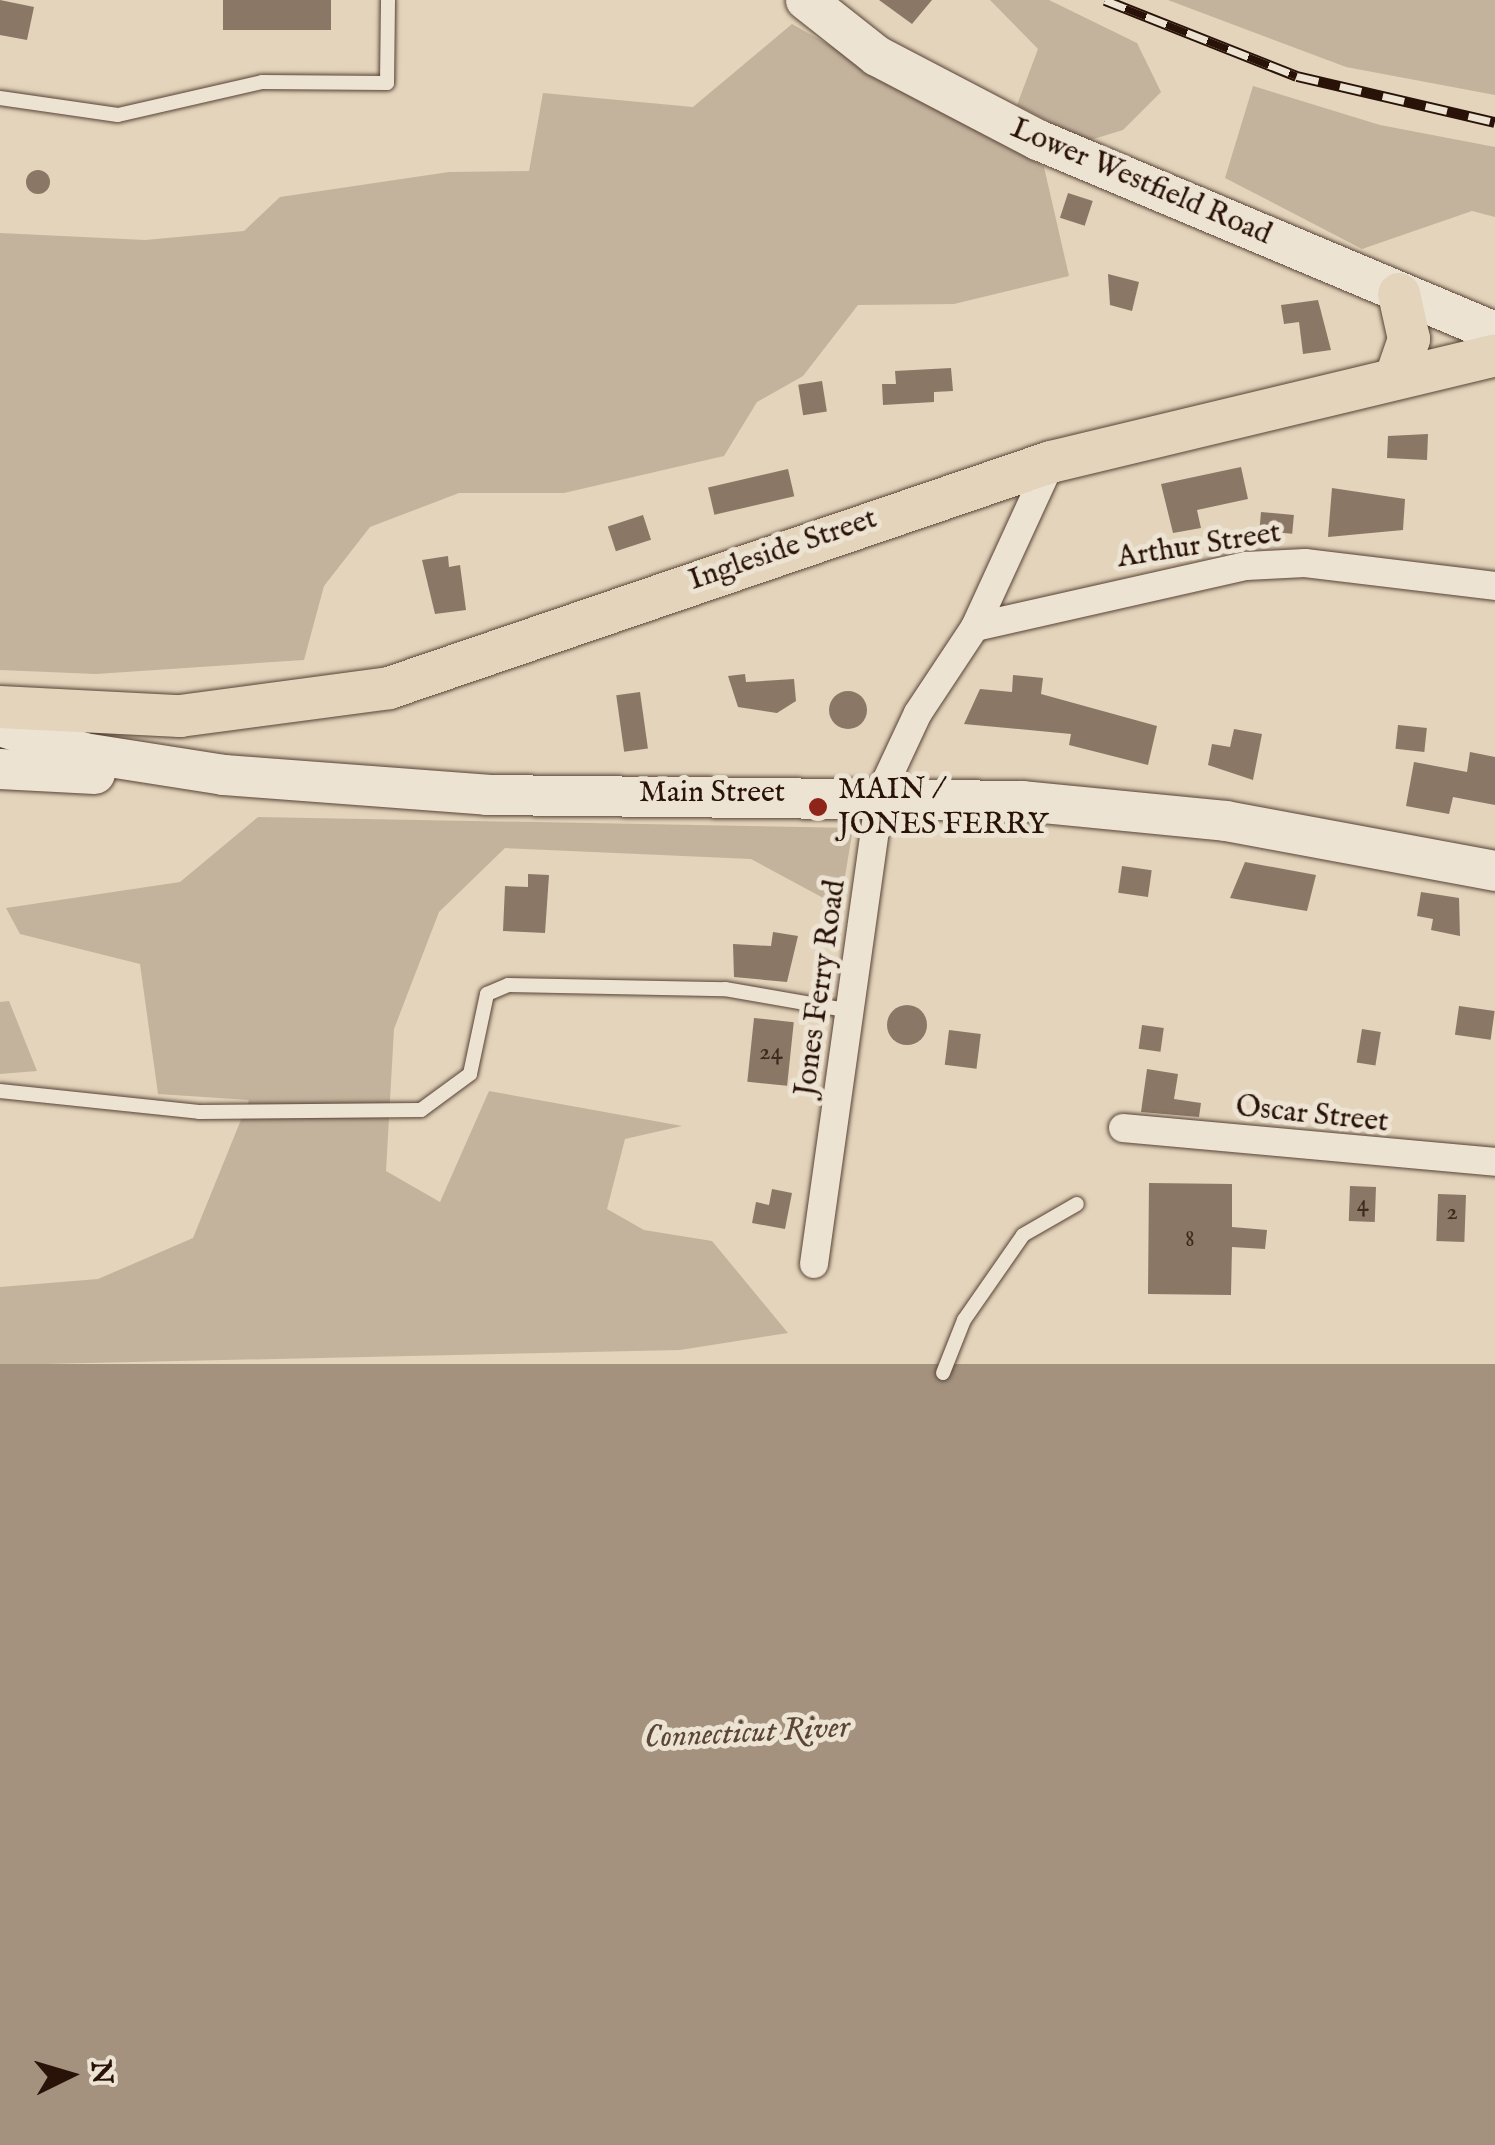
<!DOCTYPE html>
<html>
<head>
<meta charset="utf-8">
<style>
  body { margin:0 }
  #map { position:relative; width:1495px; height:2145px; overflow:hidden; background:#e3d4bb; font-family:"IM FELL English",serif }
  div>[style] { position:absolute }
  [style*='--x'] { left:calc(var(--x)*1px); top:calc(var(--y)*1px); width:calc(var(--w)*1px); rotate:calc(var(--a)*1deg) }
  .green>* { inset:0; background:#c3b39d }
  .water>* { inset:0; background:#a4927e; transform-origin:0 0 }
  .building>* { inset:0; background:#8a7765; transform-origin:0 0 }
  .round { border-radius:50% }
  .roads { filter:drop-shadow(0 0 2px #584235) drop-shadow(0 0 2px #584235) }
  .lane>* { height:14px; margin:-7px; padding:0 7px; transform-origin:7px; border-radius:7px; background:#ede3d3 }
  .street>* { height:28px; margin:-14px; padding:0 14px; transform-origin:14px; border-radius:14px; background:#ede3d3 }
  .secondary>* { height:40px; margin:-20px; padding:0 20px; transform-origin:20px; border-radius:20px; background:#ede3d3 }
  .primary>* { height:42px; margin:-21px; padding:0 21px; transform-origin:21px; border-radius:21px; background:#e3d4bb }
  .rail>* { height:11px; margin-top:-5.5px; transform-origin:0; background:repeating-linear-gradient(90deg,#ede3d3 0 22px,#291208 0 44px); box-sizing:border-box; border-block:2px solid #291208 }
  .dots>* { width:28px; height:28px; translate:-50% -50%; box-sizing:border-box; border:5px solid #ede3d3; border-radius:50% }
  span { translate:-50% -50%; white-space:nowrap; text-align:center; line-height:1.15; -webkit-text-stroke:10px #ede3d3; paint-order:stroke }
  .number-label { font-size:25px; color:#412b1f }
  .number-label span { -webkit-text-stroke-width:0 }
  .street-label { font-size:30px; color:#291208 }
  .poi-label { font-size:30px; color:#291208 }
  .left { translate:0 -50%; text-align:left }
  .water-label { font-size:32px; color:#5a4537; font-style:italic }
  .north { position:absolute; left:20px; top:2025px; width:100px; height:100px; -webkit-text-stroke:8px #ede3d3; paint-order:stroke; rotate:85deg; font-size:28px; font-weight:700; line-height:40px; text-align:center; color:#291208 }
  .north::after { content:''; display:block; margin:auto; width:35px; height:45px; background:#291208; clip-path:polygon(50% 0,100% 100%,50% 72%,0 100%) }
</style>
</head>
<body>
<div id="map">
  <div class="green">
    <div style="clip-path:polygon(990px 0,1049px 0,1137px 43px,1161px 92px,1123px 130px,1087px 141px,1017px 105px,1038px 49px)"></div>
    <div style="clip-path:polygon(1168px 0,1495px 0,1495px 95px,1346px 67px)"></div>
    <div style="clip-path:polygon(792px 24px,1044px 167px,1069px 276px,954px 304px,858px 305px,803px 376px,757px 402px,724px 456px,564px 493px,459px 493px,370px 527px,324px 586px,304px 660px,96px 674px,0 670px,0 233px,145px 240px,244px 231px,280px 197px,449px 172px,529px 171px,543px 93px,693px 107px)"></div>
    <div style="clip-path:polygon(1253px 86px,1380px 125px,1495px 147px,1495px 217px,1472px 211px,1362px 249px,1225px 178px)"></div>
    <div style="clip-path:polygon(258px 817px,853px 828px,840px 907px,751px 859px,505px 848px,439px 912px,394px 1029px,386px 1171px,440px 1202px,489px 1091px,682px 1126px,625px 1139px,607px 1209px,644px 1230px,712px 1241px,788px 1333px,680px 1350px,0 1365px,0 1287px,98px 1279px,193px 1238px,249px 1100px,158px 1094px,140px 964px,20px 934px,6px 908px,180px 882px)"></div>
    <div style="clip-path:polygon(9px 1001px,37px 1071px,0 1074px,0 1002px)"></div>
  </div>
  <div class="water">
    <div style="left:1495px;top:1364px;width:781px;height:1495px;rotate:90deg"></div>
  </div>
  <div class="building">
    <div style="clip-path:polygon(0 0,34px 7px,27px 40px,0 35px)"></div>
    <div style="left:223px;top:0;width:108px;height:30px"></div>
    <div style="clip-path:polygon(879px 0,932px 0,912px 24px)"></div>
    <div class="round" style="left:26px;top:170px;width:24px;height:24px"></div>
    <div style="left:1068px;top:193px;width:26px;height:26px;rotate:18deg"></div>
    <div style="clip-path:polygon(1108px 274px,1139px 282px,1132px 311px,1110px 305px)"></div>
    <div style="clip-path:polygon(1318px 300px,1331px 350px,1303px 354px,1299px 322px,1284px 324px,1281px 305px)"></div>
    <div style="clip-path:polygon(951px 368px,953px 391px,934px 392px,934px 402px,883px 405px,882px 384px,896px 384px,895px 371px)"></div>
    <div style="left:822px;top:381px;width:31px;height:24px;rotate:81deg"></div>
    <div style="clip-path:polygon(1428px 434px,1427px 460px,1387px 458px,1388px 436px)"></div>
    <div style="clip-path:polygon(1241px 467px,1248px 499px,1197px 510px,1201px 528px,1173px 533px,1161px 484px)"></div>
    <div style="left:788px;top:469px;width:28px;height:82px;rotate:77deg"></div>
    <div style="clip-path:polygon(1332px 488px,1405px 499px,1403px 530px,1328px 537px)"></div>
    <div style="left:1261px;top:512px;width:33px;height:19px;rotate:5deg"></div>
    <div style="left:643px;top:515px;width:26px;height:37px;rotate:72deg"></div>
    <div style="clip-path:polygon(448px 556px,449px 567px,460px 565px,466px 610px,435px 614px,422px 560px)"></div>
    <div style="clip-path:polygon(745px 674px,746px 682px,794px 679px,796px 701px,777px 713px,738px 707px,728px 676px)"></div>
    <div style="clip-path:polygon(1013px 675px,1043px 678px,1041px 694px,1157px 726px,1148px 765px,1069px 745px,1071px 734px,964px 724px,980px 689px,1012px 692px)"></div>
    <div class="round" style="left:829px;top:691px;width:38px;height:38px"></div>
    <div style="left:640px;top:692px;width:57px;height:24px;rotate:82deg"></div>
    <div style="left:1398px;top:725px;width:29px;height:24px;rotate:6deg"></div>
    <div style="clip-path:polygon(1234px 729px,1262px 734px,1253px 780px,1208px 765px,1212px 744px,1230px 747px)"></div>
    <div style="clip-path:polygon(1470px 752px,1495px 757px,1495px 805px,1453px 797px,1449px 814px,1406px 806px,1414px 762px,1467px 772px)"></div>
    <div style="clip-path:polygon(1245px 862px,1316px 875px,1307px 911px,1230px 898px)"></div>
    <div style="left:1122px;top:866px;width:30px;height:27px;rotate:8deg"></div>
    <div style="clip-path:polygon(528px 874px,549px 875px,545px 933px,503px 931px,505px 886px,528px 887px)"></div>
    <div style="clip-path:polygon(1421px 892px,1459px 898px,1460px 936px,1431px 930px,1433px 919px,1417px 916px)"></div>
    <div style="clip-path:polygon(773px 932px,798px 936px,787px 982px,734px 977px,733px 944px,771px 946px)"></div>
    <div class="round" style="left:887px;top:1005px;width:40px;height:40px"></div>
    <div style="left:1459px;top:1006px;width:36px;height:29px;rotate:8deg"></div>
    <div style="left:754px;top:1018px;width:40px;height:64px;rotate:6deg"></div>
    <div style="left:1142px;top:1025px;width:22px;height:24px;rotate:8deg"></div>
    <div style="left:1362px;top:1029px;width:19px;height:34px;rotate:9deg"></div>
    <div style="left:949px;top:1030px;width:32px;height:35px;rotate:7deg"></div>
    <div style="clip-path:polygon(1147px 1069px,1178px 1074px,1174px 1099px,1201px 1103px,1199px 1117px,1141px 1112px)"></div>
    <div style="clip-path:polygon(1149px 1183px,1232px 1184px,1232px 1227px,1267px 1230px,1265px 1249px,1232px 1247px,1231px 1295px,1148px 1294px)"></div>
    <div style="left:1350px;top:1186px;width:26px;height:35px;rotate:2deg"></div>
    <div style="clip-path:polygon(772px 1189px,792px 1193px,785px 1229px,752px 1223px,756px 1202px,769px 1205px)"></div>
    <div style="left:1438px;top:1194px;width:28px;height:47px;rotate:2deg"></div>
  </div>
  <div class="roads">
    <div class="lane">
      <div style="--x:0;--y:98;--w:119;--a:8.2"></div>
      <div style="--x:118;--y:115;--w:148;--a:-12.9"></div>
      <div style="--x:262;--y:82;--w:125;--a:0.5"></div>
      <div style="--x:387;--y:83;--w:83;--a:-89.3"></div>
      <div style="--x:0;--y:1091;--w:200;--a:6"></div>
      <div style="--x:199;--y:1112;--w:222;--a:-0.5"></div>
      <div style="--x:421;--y:1110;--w:61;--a:-36.3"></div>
      <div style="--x:470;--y:1074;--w:82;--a:-78"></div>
      <div style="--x:487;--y:994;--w:23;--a:-23"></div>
      <div style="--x:508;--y:985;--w:217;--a:1.1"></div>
      <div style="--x:725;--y:989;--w:128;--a:9.9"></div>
      <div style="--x:943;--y:1373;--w:57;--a:-68.4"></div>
      <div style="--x:964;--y:1320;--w:103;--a:-55.2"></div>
      <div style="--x:1023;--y:1235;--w:62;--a:-29.9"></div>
    </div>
    <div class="street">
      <div style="--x:975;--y:627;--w:278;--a:-12.7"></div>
      <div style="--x:1246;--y:566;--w:59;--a:-2.9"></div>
      <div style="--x:1305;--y:563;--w:191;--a:6.9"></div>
      <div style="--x:1123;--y:1128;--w:374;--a:5.2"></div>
      <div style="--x:814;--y:1264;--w:475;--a:-82"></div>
      <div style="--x:880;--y:794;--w:89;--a:-64.9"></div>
      <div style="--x:918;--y:713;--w:103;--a:-56.5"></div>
      <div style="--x:975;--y:627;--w:182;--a:-65.3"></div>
    </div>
    <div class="secondary">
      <div style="--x:806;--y:0;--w:90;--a:38.3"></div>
      <div style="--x:877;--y:56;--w:182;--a:27.6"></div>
      <div style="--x:1038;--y:140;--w:496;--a:22.8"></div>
      <div style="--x:0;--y:726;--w:88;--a:17.8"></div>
      <div style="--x:84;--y:753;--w:142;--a:8.9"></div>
      <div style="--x:224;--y:775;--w:264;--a:4.3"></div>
      <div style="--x:487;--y:795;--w:536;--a:0.64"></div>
      <div style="--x:1023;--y:801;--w:204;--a:5.6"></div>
      <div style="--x:1226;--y:821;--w:274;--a:10.5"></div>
      <div style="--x:0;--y:769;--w:95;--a:3"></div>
    </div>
    <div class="primary">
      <div style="--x:1397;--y:374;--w:37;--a:-71"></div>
      <div style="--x:1409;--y:339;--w:46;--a:-102.5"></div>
      <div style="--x:0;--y:707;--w:180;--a:2.9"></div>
      <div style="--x:180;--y:716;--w:211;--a:-7.6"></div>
      <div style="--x:389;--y:688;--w:700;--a:-18.85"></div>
      <div style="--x:1051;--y:462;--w:457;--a:-13.5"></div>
    </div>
  </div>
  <div class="rail">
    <div style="--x:1105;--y:0;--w:206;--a:21.6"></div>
    <div style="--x:1297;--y:76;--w:203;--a:13.1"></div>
  </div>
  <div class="dots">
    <div style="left:818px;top:807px;background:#8f2418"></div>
  </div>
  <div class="number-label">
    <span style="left:771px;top:1052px">24</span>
    <span style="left:1363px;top:1204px">4</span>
    <span style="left:1452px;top:1212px">2</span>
    <span style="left:1190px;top:1239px">8</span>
  </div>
  <div class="street-label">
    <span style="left:1141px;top:182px;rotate:23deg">Lower Westfield Road</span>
    <span style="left:1199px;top:546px;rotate:-9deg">Arthur Street</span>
    <span style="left:783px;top:550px;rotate:-19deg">Ingleside Street</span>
    <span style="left:712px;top:793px">Main Street</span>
    <span style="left:821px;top:988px;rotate:-82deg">Jones Ferry Road</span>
    <span style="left:1312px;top:1115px;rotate:6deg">Oscar Street</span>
  </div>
  <div class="poi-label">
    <span class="left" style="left:838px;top:807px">MAIN /<br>JONES FERRY</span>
  </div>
  <div class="water-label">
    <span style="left:747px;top:1734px;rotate:-3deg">Connecticut River</span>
  </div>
  <div class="north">N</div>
</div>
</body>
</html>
